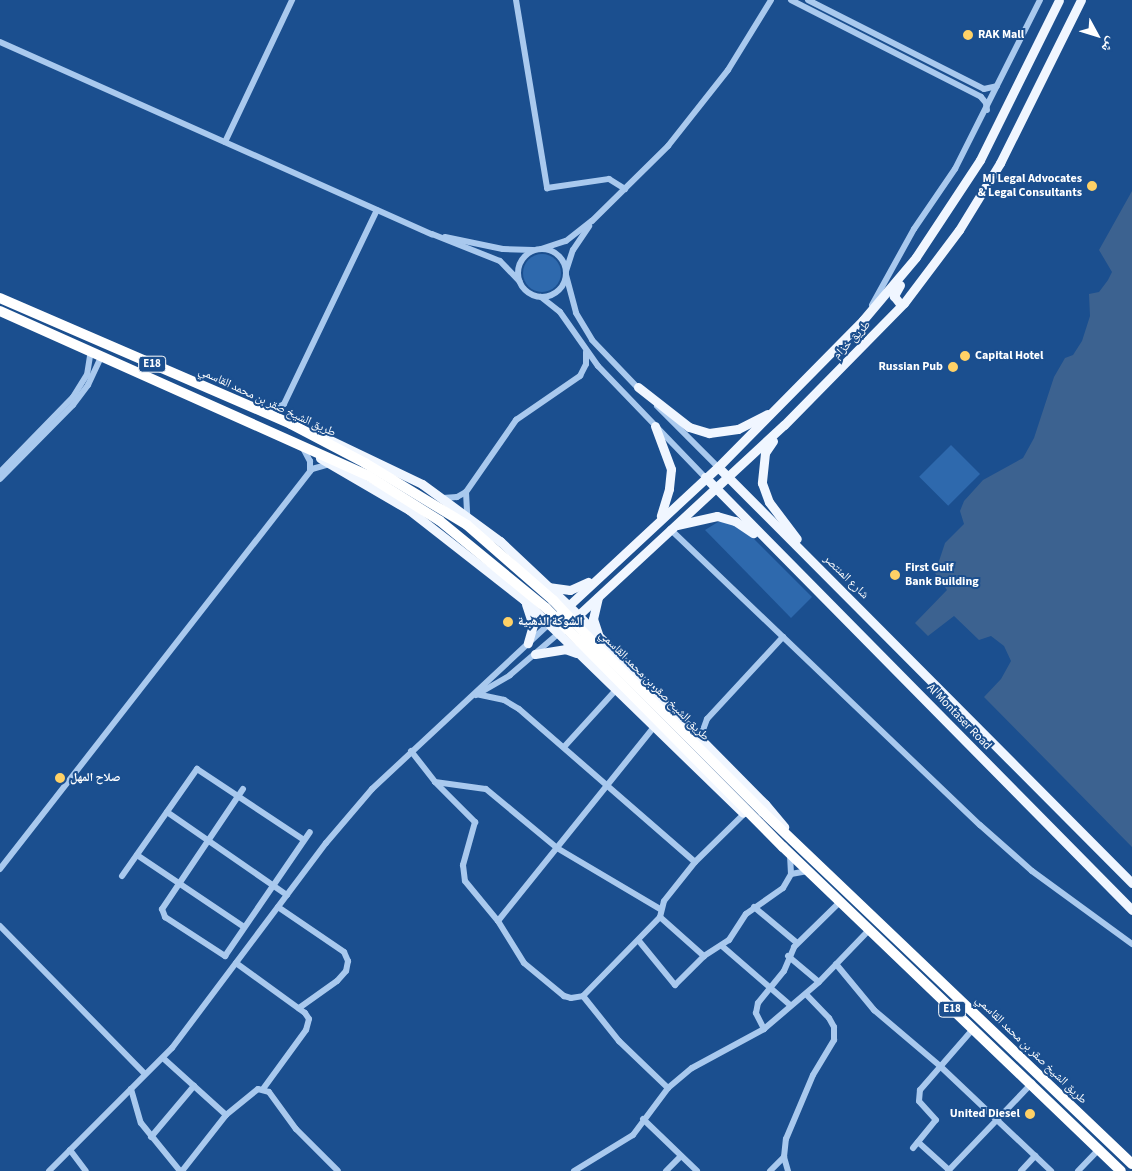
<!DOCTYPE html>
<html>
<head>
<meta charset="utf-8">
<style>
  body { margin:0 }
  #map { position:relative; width:1132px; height:1171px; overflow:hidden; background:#1b4f8f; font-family:"Source Sans 3","Noto Naskh Arabic",sans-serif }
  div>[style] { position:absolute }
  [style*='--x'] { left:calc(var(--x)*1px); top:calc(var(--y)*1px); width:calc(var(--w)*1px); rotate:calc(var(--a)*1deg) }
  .green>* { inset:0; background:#2e69ad; transform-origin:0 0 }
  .round { border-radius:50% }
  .water>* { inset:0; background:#3c6290 }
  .minor>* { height:6px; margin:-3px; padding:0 3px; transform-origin:3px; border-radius:3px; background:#a9c9ee }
  .minor>.ring { margin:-3px; padding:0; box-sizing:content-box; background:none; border:6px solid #a9c9ee; border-radius:50% }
  .major>* { height:9px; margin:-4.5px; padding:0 4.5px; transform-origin:4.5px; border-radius:4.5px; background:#f0f6ff }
  .highway>* { height:10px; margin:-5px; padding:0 5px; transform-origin:5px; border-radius:5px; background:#fff }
  .highway-bridge>* { height:10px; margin:-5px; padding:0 5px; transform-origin:5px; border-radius:5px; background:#fff }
  .dots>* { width:14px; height:14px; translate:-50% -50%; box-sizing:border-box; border:2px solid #1b4f8f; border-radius:50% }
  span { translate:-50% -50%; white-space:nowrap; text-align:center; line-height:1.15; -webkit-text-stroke:4px #1b4f8f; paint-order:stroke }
  .shield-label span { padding:1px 4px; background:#1b4f8f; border:1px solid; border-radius:4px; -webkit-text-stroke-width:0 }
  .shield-label { font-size:11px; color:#fff; font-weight:700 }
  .poi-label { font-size:12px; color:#fff; font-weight:700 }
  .left { translate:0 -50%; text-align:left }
  .right { translate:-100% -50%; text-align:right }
  .street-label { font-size:12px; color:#fff }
  .north { position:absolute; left:1072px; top:10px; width:50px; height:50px; -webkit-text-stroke:4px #1b4f8f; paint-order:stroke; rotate:129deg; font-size:14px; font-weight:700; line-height:20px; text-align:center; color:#fff }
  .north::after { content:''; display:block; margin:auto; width:18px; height:22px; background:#fff; clip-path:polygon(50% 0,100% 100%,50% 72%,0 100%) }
</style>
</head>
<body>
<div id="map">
  <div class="green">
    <div class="round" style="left:523px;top:254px;width:38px;height:38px"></div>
    <div style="left:951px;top:445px;width:41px;height:45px;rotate:45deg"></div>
    <div style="clip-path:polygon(718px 522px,732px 522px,745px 530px,812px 597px,791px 618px,705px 530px)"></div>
  </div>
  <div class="water">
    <div style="clip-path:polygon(1132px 191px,1132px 847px,984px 697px,1001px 679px,1011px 661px,1004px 646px,991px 636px,979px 640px,954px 616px,928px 636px,915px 623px,947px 590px,935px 573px,945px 543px,964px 524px,960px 511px,964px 501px,983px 480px,1023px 458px,1034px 438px,1054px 377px,1065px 358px,1073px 355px,1082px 341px,1090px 316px,1089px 294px,1099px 292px,1108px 280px,1112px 272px,1099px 250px)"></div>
  </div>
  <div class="minor">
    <div style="--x:516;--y:0;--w:191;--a:80.6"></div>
    <div style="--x:547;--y:188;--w:63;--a:-8.3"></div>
    <div style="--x:609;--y:179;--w:19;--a:32"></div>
    <div style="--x:791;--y:0;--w:213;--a:27"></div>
    <div style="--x:981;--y:97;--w:8;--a:50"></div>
    <div style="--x:986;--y:103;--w:7;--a:82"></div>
    <div style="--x:808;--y:0;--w:197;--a:26.8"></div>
    <div style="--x:984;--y:89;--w:13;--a:-13"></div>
    <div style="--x:0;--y:42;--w:473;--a:24"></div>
    <div style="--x:432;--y:234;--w:73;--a:21.7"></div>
    <div style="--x:500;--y:261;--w:28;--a:46"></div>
    <div style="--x:225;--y:142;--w:157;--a:-64.7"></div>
    <div style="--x:445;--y:237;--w:59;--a:11.7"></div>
    <div style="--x:503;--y:249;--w:30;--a:2"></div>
    <div class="ring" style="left:518px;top:249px;width:42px;height:42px"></div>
    <div style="--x:541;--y:249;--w:26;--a:-18"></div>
    <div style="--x:566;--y:241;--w:33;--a:-38"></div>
    <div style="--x:592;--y:221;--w:107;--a:-44.6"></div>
    <div style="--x:668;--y:146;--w:97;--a:-51.7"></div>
    <div style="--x:728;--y:70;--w:82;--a:-58.4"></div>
    <div style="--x:566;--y:271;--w:22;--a:-72"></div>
    <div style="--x:573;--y:250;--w:29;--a:-56"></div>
    <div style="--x:566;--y:275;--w:39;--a:75"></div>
    <div style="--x:576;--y:313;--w:31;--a:59"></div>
    <div style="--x:592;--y:340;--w:68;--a:46.2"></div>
    <div style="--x:541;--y:297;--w:24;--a:38"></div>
    <div style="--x:560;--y:312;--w:66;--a:54.9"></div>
    <div style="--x:598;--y:366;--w:154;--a:46.1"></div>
    <div style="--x:872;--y:305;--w:87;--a:-61.1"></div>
    <div style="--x:914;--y:229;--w:73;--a:-55.7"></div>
    <div style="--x:955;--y:169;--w:189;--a:-63.3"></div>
    <div style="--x:657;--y:406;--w:86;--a:45"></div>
    <div style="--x:265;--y:413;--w:21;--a:-25"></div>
    <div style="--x:284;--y:404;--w:215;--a:-64.4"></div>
    <div style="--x:303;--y:448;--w:15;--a:62"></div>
    <div style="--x:310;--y:461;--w:10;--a:90"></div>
    <div style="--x:0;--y:472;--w:105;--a:-45.8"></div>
    <div style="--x:73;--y:397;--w:26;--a:-58"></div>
    <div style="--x:87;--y:375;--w:20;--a:-81"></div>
    <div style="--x:0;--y:479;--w:104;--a:-45.4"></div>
    <div style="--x:73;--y:405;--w:25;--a:-53"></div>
    <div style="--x:88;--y:385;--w:29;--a:-65"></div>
    <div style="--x:466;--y:492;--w:22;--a:87"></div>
    <div style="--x:443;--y:498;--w:14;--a:-4"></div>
    <div style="--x:457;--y:497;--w:10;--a:-29"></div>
    <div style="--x:466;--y:492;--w:88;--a:-55.2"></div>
    <div style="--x:516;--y:420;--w:78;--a:-34.5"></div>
    <div style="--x:580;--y:376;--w:13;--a:-63"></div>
    <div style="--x:586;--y:364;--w:12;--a:-90"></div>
    <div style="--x:670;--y:529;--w:429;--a:43.7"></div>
    <div style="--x:980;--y:825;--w:69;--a:41.5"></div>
    <div style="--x:1032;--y:871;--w:124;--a:36.1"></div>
    <div style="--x:476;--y:694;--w:29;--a:12"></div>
    <div style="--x:504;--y:700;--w:17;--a:31"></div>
    <div style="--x:519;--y:709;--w:233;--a:41"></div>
    <div style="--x:476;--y:695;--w:39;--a:-30"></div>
    <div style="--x:510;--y:675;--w:65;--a:-40.6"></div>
    <div style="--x:705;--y:742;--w:12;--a:-99"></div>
    <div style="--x:703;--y:730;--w:12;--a:-70"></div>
    <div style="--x:707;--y:719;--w:112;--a:-47.2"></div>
    <div style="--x:564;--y:747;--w:76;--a:-47.7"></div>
    <div style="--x:411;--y:751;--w:39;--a:52"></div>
    <div style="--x:435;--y:782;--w:57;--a:45"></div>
    <div style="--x:475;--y:822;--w:45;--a:105.6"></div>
    <div style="--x:463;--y:865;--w:16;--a:83"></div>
    <div style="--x:465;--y:881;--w:52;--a:50.5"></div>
    <div style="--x:498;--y:921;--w:49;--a:58.2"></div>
    <div style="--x:524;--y:963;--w:52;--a:39.5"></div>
    <div style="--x:564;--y:996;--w:7;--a:16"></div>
    <div style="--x:571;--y:998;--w:12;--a:-9"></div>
    <div style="--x:583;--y:996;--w:58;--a:51.3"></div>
    <div style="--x:619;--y:1041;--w:68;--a:43.8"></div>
    <div style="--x:435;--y:782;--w:51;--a:7.8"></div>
    <div style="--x:486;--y:789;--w:92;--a:39.7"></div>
    <div style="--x:557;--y:848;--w:120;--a:30.6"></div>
    <div style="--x:243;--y:789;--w:145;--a:124"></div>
    <div style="--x:162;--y:909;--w:9;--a:69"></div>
    <div style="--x:165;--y:917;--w:72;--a:33"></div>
    <div style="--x:225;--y:956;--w:150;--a:-55.6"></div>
    <div style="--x:167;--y:812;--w:146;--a:34.7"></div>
    <div style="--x:137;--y:855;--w:129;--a:33.9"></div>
    <div style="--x:0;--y:869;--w:507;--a:-52.05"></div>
    <div style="--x:312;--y:469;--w:18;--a:-16"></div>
    <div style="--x:791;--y:874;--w:17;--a:-10"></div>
    <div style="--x:122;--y:876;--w:131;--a:-55"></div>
    <div style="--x:197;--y:769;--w:128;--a:33.6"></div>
    <div style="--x:278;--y:907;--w:80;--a:34.3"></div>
    <div style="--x:344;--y:952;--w:10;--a:66"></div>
    <div style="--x:348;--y:961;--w:10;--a:101"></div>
    <div style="--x:346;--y:971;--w:13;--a:132"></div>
    <div style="--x:337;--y:981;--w:47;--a:144.6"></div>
    <div style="--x:754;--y:907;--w:56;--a:39.9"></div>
    <div style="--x:660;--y:917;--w:59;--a:41.6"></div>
    <div style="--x:498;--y:921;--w:248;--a:-51.2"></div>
    <div style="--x:0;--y:926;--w:207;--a:45.6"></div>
    <div style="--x:639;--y:941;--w:57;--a:50.7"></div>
    <div style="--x:675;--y:985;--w:41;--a:-45"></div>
    <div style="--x:704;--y:956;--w:30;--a:-33"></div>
    <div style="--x:729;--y:940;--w:31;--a:-57"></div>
    <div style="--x:746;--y:914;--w:45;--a:-35.1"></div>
    <div style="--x:783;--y:888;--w:16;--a:-60"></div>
    <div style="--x:791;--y:874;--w:18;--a:-93"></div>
    <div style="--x:722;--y:946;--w:90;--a:40.9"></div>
    <div style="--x:788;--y:956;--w:40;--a:40"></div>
    <div style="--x:236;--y:963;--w:85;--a:35.9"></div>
    <div style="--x:305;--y:1013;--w:7;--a:56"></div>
    <div style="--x:309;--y:1019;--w:11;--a:105"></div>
    <div style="--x:306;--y:1030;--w:73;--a:126.1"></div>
    <div style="--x:836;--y:964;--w:60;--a:50.4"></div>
    <div style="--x:874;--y:1010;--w:87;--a:40.3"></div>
    <div style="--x:940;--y:1066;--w:153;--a:43.4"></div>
    <div style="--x:583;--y:996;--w:110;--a:-45.7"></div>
    <div style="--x:660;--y:917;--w:16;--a:-76"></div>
    <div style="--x:664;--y:901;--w:50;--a:-51.5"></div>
    <div style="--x:695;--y:862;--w:69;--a:-44.4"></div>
    <div style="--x:764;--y:1029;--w:18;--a:-117"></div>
    <div style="--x:756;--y:1013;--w:10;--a:-79"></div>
    <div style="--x:758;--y:1003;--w:41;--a:-50.9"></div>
    <div style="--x:784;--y:971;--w:26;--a:-67"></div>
    <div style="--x:794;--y:947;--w:64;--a:-44.4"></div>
    <div style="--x:163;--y:1058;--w:85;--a:42.1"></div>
    <div style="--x:131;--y:1089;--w:35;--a:74"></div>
    <div style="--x:141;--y:1123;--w:62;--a:50.9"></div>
    <div style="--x:643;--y:1119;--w:75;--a:43.9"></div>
    <div style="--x:151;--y:1137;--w:67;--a:-49.9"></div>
    <div style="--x:918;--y:1142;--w:42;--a:42.1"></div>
    <div style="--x:913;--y:1148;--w:36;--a:-51"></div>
    <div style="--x:936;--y:1120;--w:25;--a:-132"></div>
    <div style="--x:919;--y:1101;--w:11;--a:-85"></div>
    <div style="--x:920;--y:1090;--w:81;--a:-49"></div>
    <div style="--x:70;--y:1150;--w:26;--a:53"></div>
    <div style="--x:49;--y:1171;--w:174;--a:-45"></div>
    <div style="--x:172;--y:1048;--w:256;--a:-53.1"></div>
    <div style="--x:326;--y:843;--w:71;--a:-49.6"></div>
    <div style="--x:372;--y:789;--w:243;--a:-43"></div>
    <div style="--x:182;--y:1171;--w:71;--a:-51.8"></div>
    <div style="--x:226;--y:1115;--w:41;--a:-39.1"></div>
    <div style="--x:258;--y:1089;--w:11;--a:15"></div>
    <div style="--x:269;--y:1092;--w:46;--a:53.9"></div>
    <div style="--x:296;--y:1129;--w:59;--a:45"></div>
    <div style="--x:574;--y:1171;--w:69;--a:-31.4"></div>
    <div style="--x:633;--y:1135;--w:59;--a:-53.3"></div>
    <div style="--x:668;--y:1088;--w:31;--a:-40"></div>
    <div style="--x:692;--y:1068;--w:82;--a:-28.4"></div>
    <div style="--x:764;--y:1029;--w:72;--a:-40.5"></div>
    <div style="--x:819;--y:982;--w:72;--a:-46.1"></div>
    <div style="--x:666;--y:1171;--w:21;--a:-45"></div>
    <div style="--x:770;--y:1171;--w:20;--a:-45"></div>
    <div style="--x:788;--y:1171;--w:15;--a:-106"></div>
    <div style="--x:784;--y:1157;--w:18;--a:-84"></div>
    <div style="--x:786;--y:1139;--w:69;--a:-67.1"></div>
    <div style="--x:813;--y:1075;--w:41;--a:-59"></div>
    <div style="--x:834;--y:1040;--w:13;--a:-90"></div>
    <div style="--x:834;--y:1027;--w:10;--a:-119"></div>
    <div style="--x:829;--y:1018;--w:33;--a:-134"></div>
    <div style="--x:948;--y:1171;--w:122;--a:-46.3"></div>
    <div style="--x:1021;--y:1171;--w:21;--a:-47"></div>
    <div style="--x:1078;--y:1171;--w:30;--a:-46"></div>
  </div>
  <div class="major">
    <div style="--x:900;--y:285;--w:13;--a:119"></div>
    <div style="--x:894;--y:296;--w:11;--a:52"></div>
    <div style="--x:638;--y:387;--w:65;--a:38.1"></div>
    <div style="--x:689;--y:427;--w:21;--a:17"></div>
    <div style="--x:709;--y:433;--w:29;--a:-8"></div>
    <div style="--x:738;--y:429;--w:33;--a:-27"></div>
    <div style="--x:655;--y:426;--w:46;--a:69.6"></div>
    <div style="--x:671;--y:469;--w:20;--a:96"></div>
    <div style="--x:669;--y:489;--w:28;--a:107"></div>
    <div style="--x:326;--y:438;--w:106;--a:25.6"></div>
    <div style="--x:422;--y:484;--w:97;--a:36.2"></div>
    <div style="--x:500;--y:541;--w:93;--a:43.3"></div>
    <div style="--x:568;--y:605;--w:280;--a:45.3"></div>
    <div style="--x:765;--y:804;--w:30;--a:50"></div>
    <div style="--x:773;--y:441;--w:14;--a:124"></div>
    <div style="--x:765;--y:453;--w:30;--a:96"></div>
    <div style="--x:762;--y:483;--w:20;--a:70"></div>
    <div style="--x:769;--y:502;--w:46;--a:52.9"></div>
    <div style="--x:320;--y:458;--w:103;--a:30.3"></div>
    <div style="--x:409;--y:510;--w:146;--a:38"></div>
    <div style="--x:524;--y:600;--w:305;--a:44.2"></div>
    <div style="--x:718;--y:467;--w:587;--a:45.14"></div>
    <div style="--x:705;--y:477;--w:608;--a:45.4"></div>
    <div style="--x:677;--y:525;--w:41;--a:-12.7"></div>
    <div style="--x:717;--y:516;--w:19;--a:16"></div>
    <div style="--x:735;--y:521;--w:22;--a:34"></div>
    <div style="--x:548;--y:587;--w:22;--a:8"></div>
    <div style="--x:570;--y:590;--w:20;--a:-24"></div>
    <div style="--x:526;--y:604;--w:22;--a:72"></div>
    <div style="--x:533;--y:625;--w:19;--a:106"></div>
    <div style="--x:550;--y:623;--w:229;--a:-42.9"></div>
    <div style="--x:718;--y:467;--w:206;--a:-45.4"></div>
    <div style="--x:863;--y:320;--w:82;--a:-49.9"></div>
    <div style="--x:916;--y:257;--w:116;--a:-56.6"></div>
    <div style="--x:980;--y:160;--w:178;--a:-63.7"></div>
    <div style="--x:559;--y:633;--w:306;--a:-42.8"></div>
    <div style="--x:784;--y:425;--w:171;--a:-45.5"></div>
    <div style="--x:904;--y:303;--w:91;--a:-53"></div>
    <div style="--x:959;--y:230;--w:79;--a:-58.5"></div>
    <div style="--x:1000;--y:163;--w:182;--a:-63.6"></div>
    <div style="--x:598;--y:634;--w:16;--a:-108"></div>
    <div style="--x:593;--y:619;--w:22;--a:-77"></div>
    <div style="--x:535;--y:654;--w:30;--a:-9"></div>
    <div style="--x:565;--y:649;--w:12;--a:20"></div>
  </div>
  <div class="highway">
    <div style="--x:0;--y:298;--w:317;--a:23.4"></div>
    <div style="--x:291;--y:424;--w:84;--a:27.8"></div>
    <div style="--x:365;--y:463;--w:119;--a:31.3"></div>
    <div style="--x:467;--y:525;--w:114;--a:41.1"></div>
    <div style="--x:0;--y:311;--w:402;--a:24.1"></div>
    <div style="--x:367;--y:475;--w:86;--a:32.2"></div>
    <div style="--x:440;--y:521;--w:137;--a:39.4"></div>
    <div style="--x:587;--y:636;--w:249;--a:45"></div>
    <div style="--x:763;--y:812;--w:510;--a:43.65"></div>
    <div style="--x:580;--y:642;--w:289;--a:45.3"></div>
    <div style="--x:783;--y:847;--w:468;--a:43.8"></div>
  </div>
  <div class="highway-bridge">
    <div style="--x:553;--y:600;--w:50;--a:46.6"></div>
    <div style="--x:546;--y:608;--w:48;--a:45"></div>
  </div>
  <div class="dots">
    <div style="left:968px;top:35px;background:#ffd166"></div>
    <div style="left:1092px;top:186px;background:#ffd166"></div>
    <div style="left:965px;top:356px;background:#ffd166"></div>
    <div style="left:953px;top:367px;background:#ffd166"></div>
    <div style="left:895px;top:575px;background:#ffd166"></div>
    <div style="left:508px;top:622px;background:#ffd166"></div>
    <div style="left:60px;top:778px;background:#ffd166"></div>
    <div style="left:1030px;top:1114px;background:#ffd166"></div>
  </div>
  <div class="shield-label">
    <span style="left:152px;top:364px">E18</span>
    <span style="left:952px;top:1009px">E18</span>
  </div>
  <div class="poi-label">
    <span class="left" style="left:978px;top:35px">RAK Mall</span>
    <span class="right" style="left:1082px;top:186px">Mj Legal Advocates<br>&amp; Legal Consultants</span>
    <span class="left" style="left:975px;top:356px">Capital Hotel</span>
    <span class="right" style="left:943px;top:367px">Russian Pub</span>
    <span class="left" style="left:905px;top:575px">First Gulf<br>Bank Building</span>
    <span class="left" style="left:518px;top:622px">الشوكة الذهبية</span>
    <span class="left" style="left:70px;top:778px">صلاح المهل</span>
    <span class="right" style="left:1020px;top:1114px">United Diesel</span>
  </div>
  <div class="street-label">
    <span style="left:852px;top:340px;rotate:-46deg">طريق خزام</span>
    <span style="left:267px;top:402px;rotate:25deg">طريق الشيخ صقر بن محمد القاسمي</span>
    <span style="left:846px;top:577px;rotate:44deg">شارع المنتصر</span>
    <span style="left:654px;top:686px;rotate:45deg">طريق الشيخ صقر بن محمد القاسمي</span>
    <span style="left:959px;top:717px;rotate:46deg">Al Montaser Road</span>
    <span style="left:1031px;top:1050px;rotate:44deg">طريق الشيخ صقر بن محمد القاسمي</span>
  </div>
  <div class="north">ش</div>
</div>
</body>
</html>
